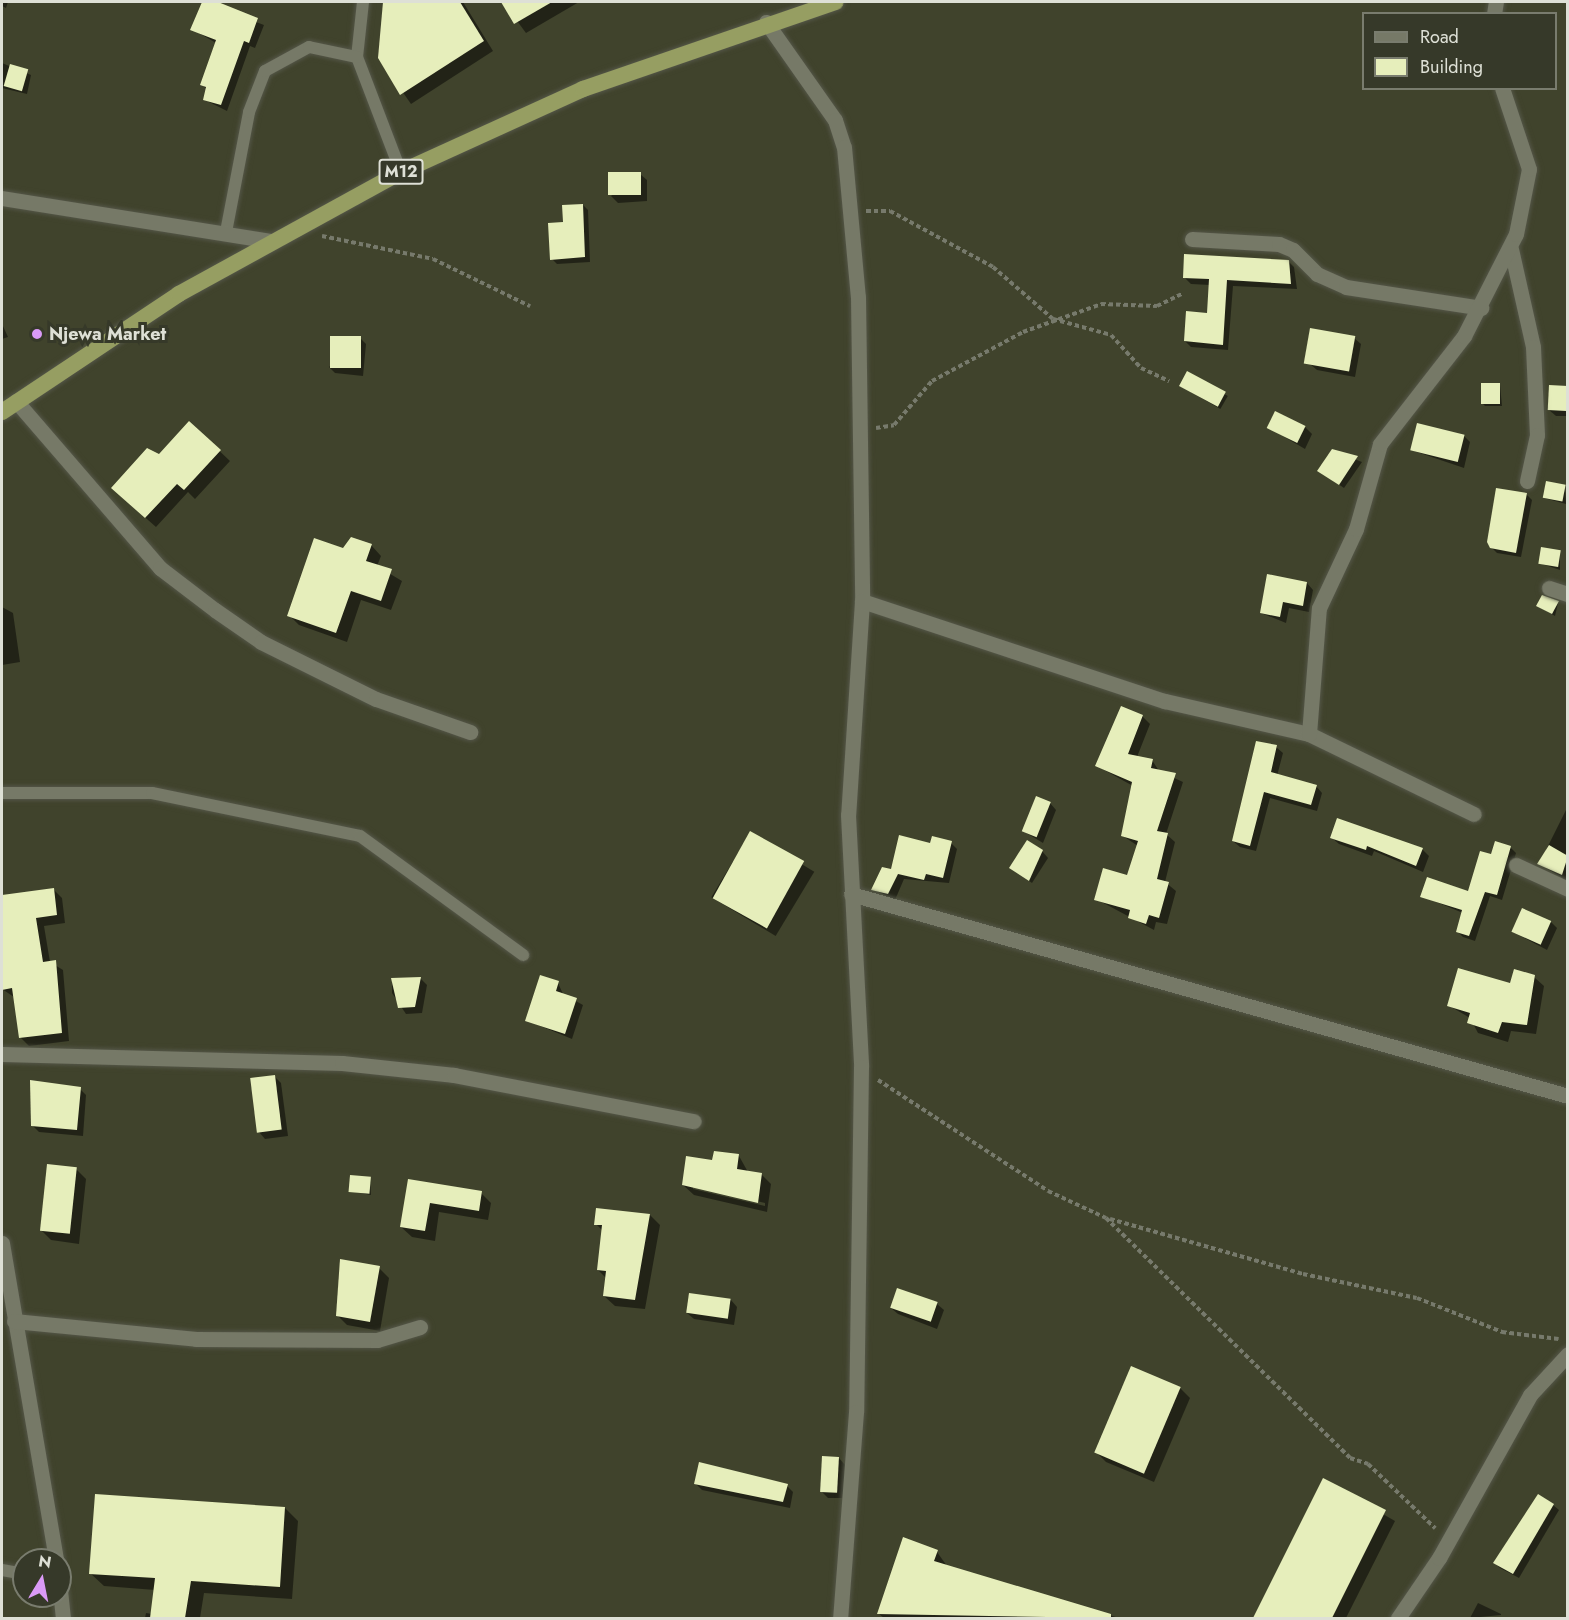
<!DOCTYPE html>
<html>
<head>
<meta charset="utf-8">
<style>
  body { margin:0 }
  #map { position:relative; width:1569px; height:1620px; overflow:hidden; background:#363929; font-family:Jost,sans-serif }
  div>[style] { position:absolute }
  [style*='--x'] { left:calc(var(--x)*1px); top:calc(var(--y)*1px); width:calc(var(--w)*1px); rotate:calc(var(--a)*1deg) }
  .built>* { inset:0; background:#40432c }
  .shadow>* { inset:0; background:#0007; transform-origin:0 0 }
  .building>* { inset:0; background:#e6eebb; transform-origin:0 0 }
  .path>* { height:4px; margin-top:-2px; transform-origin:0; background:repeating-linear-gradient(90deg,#777a6c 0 4.5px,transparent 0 7.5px) }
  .roads { filter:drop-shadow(0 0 2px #545648) drop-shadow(0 0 2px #545648) }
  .service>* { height:12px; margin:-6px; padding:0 6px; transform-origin:6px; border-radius:6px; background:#767967 }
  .minor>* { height:15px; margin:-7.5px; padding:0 7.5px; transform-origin:7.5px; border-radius:7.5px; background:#767967 }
  .trunk>* { height:16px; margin:-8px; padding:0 8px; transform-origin:8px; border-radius:8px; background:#969e62 }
  .dots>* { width:16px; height:16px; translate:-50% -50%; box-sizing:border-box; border:3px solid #363929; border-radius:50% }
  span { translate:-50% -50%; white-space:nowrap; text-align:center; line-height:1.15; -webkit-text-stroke:6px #363929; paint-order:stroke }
  .shield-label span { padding:2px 4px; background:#363929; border:2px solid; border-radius:4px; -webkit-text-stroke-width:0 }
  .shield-label { font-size:16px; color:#dee0d6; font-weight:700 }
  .poi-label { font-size:18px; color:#dee0d6; font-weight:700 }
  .left { translate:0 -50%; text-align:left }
  .frame { position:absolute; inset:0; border:3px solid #dee0d6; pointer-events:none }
  .legend { position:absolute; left:1362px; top:12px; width:195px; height:78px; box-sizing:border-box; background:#363929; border:2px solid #797c6e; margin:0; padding:8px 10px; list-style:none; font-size:18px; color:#dee0d6 }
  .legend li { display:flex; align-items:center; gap:12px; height:30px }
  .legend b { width:30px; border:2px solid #797c6e }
  .north { position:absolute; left:12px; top:1548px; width:60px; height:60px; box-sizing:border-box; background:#363929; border:2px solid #797c6e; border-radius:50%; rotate:10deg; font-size:16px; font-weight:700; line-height:24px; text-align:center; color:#dee0d6 }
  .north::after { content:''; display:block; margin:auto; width:21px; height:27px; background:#da9af6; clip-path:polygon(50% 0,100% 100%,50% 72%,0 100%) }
</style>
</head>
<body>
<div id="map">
  <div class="built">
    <div style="clip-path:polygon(evenodd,2px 2px,1567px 2px,1567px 1618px,2px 1618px,2px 2px,1364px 14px,1556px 14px,1556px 88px,1364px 88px,1364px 14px,2px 2px,24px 1560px,60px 1560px,60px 1596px,24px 1596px,24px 1560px)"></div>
  </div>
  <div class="shadow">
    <div style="clip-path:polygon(2px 2px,8px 2px,6px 8px,2px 6px)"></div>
    <div style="clip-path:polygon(204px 2px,264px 25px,255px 48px,250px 46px,227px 111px,205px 100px,207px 90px,202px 84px,216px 43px,192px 29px)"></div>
    <div style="clip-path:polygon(385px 2px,463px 2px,493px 51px,411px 104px,379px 58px)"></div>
    <div style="clip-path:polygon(503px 2px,579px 2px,526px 33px)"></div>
    <div style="clip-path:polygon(2px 63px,31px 75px,27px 94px,2px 88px)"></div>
    <div style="clip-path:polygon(640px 174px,647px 180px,647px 201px,618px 203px,611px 196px)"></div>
    <div style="clip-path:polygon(583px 205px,588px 210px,590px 262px,557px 264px,552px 259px,565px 224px)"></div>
    <div style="clip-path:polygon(1288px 261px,1294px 267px,1297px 289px,1233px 286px,1228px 350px,1191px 347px,1185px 341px,1209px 314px,1210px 285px,1191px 284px,1185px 278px)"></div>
    <div style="clip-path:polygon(2px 324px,8px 337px,2px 339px)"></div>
    <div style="clip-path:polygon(1311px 330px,1354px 338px,1361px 344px,1355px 377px,1317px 370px,1310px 364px)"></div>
    <div style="clip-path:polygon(360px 338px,366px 344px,363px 376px,335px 373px,329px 367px)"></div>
    <div style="left:1188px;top:373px;width:46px;height:15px;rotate:30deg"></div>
    <div style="clip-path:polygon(1500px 385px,1502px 406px,1485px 406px,1482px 403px)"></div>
    <div style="clip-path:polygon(1568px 387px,1568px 416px,1556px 416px,1549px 410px)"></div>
    <div style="clip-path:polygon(190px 423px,230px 461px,195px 499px,188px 492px,156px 527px,123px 498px)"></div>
    <div style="clip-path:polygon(1305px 427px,1312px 434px,1305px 449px,1269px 428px)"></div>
    <div style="clip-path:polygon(1464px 436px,1470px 442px,1464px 468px,1411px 450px)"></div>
    <div style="clip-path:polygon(1333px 451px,1362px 462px,1344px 488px,1319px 471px)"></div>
    <div style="clip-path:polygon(1565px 486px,1566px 504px,1544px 498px)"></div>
    <div style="clip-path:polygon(1526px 494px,1532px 500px,1521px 557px,1497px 553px,1491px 547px)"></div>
    <div style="clip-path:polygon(371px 545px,381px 556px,377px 566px,402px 581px,391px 610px,361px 600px,347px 642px,299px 625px,289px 615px,343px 550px)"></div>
    <div style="clip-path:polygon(1560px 552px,1560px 570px,1539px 563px)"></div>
    <div style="clip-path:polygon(1307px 583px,1313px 590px,1309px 612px,1289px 608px,1286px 623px,1261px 613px)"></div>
    <div style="clip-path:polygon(1558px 603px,1555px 616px,1538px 606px)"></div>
    <div style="clip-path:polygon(2px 607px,13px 613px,20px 662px,2px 665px)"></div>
    <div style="clip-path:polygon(1142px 716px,1150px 724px,1137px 757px,1152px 760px,1159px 771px,1183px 782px,1166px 834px,1175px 842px,1165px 882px,1176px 891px,1167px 924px,1156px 922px,1154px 930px,1096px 899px,1128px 877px,1138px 846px,1123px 836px,1133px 786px,1097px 766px)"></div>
    <div style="clip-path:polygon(1276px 747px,1283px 753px,1277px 776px,1316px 786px,1322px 793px,1317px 811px,1270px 798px,1256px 851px,1240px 847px,1233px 841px)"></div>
    <div style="clip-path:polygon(1050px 803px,1056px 810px,1043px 843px,1023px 831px)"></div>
    <div style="clip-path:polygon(1568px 806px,1568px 881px,1539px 864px)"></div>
    <div style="clip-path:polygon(1338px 820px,1423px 850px,1429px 856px,1423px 872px,1374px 851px,1372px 856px,1339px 844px,1332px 838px)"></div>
    <div style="left:750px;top:833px;width:75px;height:75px;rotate:31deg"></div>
    <div style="clip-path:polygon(951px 843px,957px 849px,949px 883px,904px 879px,895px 900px,873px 889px,931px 845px)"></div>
    <div style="clip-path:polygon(1511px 848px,1516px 853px,1502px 900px,1490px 896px,1475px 941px,1463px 937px,1457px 931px,1463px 913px,1422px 896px,1469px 893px,1492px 856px)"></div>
    <div style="clip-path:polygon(1042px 851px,1048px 858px,1032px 883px,1011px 868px)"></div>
    <div style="clip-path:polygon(53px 889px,62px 898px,65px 923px,44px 926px,50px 962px,63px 970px,69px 1041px,29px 1046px,21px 1038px,14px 997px,2px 989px,2px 970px,6px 969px,2px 896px)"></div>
    <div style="clip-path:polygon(1551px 922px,1557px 928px,1547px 950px,1513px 932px)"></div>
    <div style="clip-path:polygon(1534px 977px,1544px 986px,1536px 1034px,1511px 1031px,1508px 1042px,1478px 1033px,1470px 1018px,1448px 1005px)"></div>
    <div style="clip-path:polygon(420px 978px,427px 985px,422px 1013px,406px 1014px,392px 993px,392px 979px)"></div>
    <div style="clip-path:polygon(558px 983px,563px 994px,583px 1005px,572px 1039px,526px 1020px)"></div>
    <div style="clip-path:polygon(274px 1076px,281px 1083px,288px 1136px,265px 1139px,259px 1132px)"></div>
    <div style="clip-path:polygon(80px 1089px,86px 1095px,83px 1136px,39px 1132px,32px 1125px)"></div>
    <div style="clip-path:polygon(evenodd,715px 1152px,739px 1156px,748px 1172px,761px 1174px,771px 1184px,767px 1212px,694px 1195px,683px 1185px,714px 1162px,715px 1152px,693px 1186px,765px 1203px,765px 1206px,693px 1189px,693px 1186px)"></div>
    <div style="clip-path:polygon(76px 1169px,86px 1179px,79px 1244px,51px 1240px,41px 1230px)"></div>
    <div style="clip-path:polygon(370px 1179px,371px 1195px,350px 1191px)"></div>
    <div style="clip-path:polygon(409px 1181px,481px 1193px,491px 1203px,488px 1220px,439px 1212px,435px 1241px,412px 1237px,401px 1227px)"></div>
    <div style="clip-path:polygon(650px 1215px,660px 1225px,645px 1309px,615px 1306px,604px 1296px,606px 1278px,598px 1270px,603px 1231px,596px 1224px)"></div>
    <div style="clip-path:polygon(379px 1268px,389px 1278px,380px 1331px,347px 1325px,337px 1315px)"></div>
    <div style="clip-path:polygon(898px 1289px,937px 1304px,944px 1310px,937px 1329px,898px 1314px,891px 1308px)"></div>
    <div style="clip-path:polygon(731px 1300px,737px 1307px,734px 1325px,694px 1319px,687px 1313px)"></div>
    <div style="clip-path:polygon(1180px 1388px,1190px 1398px,1154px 1482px,1106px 1462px,1096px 1452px)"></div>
    <div style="clip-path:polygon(839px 1458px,845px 1465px,844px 1498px,828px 1498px,821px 1491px)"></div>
    <div style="clip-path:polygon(1324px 1480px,1395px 1521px,1346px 1618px,1255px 1618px)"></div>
    <div style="clip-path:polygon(696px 1484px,787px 1486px,793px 1492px,790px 1508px,702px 1490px)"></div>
    <div style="clip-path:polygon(1553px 1505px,1559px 1510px,1519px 1578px,1500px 1568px,1495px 1563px)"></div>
    <div style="clip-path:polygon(285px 1508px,298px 1521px,292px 1599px,204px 1593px,200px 1618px,145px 1618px,146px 1613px,152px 1614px,155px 1590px,104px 1586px,90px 1573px)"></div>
    <div style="clip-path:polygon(937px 1552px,947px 1566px,1119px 1618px,884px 1618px,879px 1614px)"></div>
    <div style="clip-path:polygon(1478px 1603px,1501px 1614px,1501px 1615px,1470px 1618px)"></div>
  </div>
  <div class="building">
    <div style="clip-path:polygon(202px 2px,218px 2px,258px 18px,249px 43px,244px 41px,221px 105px,203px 100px,206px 87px,200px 85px,216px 40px,190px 30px)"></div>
    <div style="clip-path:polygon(383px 2px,460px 2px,484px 41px,400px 95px,378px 58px)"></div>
    <div style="clip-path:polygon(501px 2px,552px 2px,514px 24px)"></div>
    <div style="left:10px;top:64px;width:19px;height:23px;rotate:16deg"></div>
    <div style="left:641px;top:172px;width:23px;height:33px;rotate:90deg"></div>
    <div style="clip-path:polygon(583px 204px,585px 257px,550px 260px,548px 223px,563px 222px,562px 205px)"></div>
    <div style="clip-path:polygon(1184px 254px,1289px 260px,1291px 284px,1227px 280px,1223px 345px,1184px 341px,1186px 311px,1207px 313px,1209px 279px,1183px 278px)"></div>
    <div style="left:1310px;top:328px;width:46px;height:36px;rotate:10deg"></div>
    <div style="left:330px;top:336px;width:31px;height:32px"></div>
    <div style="left:1187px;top:371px;width:44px;height:17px;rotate:28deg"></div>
    <div style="left:1481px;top:383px;width:19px;height:21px"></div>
    <div style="left:1549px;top:385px;width:19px;height:25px;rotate:3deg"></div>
    <div style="left:1275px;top:411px;width:34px;height:19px;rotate:26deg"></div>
    <div style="clip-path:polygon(189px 421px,221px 450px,184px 490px,177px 484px,145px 518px,111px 488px,147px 448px,159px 454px)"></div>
    <div style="left:1417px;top:423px;width:49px;height:28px;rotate:14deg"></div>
    <div style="clip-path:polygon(1332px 449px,1358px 456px,1339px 485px,1317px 471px)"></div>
    <div style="left:1546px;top:481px;width:20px;height:17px;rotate:11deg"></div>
    <div style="clip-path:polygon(1496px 488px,1527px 493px,1516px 553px,1490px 548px,1487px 542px)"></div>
    <div style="clip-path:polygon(351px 537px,372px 544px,366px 561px,392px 569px,381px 601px,351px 591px,336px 633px,287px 616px,314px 538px,343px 548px)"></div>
    <div style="left:1541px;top:547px;width:20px;height:17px;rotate:9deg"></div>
    <div style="clip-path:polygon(1267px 574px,1307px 582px,1303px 606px,1283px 602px,1280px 617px,1260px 613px)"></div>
    <div style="clip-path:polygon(1542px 595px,1559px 601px,1552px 614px,1536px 606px)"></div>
    <div style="clip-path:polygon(1121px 706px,1143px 715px,1128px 754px,1153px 759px,1151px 768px,1176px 773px,1157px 831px,1168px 833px,1157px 879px,1169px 882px,1159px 918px,1149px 915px,1146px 924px,1128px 918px,1130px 910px,1094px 900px,1103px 868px,1127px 875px,1138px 841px,1121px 836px,1132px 782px,1095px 766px)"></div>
    <div style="clip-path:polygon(1256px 741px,1277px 745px,1271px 772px,1317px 785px,1311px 805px,1264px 792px,1250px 846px,1232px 841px)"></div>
    <div style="left:1036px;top:796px;width:16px;height:38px;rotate:22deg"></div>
    <div style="clip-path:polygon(1337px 818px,1423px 848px,1416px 866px,1367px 846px,1366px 850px,1330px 838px)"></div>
    <div style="left:750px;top:831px;width:62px;height:77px;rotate:29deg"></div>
    <div style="clip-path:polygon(899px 835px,930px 843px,932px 836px,952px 841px,943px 878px,926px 874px,924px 880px,898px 874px,888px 894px,871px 890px,882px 867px,891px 869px)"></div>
    <div style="clip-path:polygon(1027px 840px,1043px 850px,1029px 881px,1009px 868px)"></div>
    <div style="clip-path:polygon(1495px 841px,1511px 846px,1497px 895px,1485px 892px,1469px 936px,1456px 932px,1462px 910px,1420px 897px,1427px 877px,1468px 891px,1480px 851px,1491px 854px)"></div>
    <div style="clip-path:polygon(1549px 845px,1568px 856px,1562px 875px,1537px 864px)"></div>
    <div style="clip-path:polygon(54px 888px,57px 915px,36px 918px,43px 962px,56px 960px,62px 1033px,19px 1038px,12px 988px,2px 990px,2px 895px)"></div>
    <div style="left:1522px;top:908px;width:32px;height:26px;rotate:24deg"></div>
    <div style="clip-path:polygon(1458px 968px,1510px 983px,1514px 969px,1535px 975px,1527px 1025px,1502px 1022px,1498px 1033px,1467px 1023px,1470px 1013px,1447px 1006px)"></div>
    <div style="clip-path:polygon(540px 975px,559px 981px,556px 991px,577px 998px,565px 1034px,525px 1021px)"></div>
    <div style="clip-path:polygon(421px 977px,415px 1007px,398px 1008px,391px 978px)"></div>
    <div style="left:275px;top:1075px;width:55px;height:25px;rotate:83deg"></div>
    <div style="clip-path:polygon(30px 1080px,81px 1087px,77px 1130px,31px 1126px)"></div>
    <div style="clip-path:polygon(714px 1151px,739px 1154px,737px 1169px,762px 1173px,758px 1203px,682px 1185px,686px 1156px,712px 1160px)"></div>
    <div style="left:47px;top:1164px;width:30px;height:67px;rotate:6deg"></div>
    <div style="left:350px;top:1175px;width:21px;height:17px;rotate:5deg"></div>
    <div style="clip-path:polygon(408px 1179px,482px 1191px,479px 1211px,430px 1203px,425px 1231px,400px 1227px)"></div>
    <div style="clip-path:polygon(596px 1208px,650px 1214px,635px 1300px,603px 1296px,606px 1271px,597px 1270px,602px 1225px,594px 1225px)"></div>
    <div style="clip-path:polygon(340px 1259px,380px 1266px,370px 1322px,336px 1316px)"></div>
    <div style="left:897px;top:1288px;width:43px;height:21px;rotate:19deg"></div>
    <div style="left:689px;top:1293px;width:42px;height:20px;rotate:8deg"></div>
    <div style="left:1131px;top:1366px;width:54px;height:94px;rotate:23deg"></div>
    <div style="left:822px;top:1456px;width:17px;height:36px;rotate:3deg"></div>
    <div style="clip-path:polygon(699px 1462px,788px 1484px,783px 1502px,694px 1484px)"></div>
    <div style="clip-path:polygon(1323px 1478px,1386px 1510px,1332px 1618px,1253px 1618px)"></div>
    <div style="clip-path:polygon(95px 1494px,285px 1507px,280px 1587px,191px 1581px,185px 1618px,150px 1618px,155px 1578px,89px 1574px)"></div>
    <div style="clip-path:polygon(1538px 1494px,1554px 1504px,1513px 1574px,1493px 1563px)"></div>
    <div style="clip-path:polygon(903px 1537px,938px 1550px,934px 1561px,1111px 1614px,1111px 1618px,877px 1614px)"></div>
  </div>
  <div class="path">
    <div style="--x:866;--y:211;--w:24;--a:0"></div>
    <div style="--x:890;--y:211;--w:117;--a:28.5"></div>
    <div style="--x:993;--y:267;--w:79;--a:40.9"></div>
    <div style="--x:1053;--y:319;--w:60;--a:15.4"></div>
    <div style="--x:1111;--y:335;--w:45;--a:47.7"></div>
    <div style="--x:1141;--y:368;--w:31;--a:25"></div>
    <div style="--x:322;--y:236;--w:113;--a:11.7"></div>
    <div style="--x:433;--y:259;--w:108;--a:25.9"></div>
    <div style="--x:876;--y:428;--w:18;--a:-9"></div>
    <div style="--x:894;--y:425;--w:58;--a:-49.2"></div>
    <div style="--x:932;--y:381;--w:103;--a:-28.3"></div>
    <div style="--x:1023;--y:332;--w:83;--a:-19.7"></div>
    <div style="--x:1101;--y:304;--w:56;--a:2"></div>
    <div style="--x:1157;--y:306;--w:28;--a:-26"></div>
    <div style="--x:878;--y:1080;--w:203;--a:33.1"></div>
    <div style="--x:1048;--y:1191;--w:64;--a:25"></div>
    <div style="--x:1106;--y:1218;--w:342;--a:44.5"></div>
    <div style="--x:1350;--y:1458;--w:19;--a:18"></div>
    <div style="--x:1368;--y:1464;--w:93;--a:43.7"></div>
    <div style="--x:1110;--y:1219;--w:201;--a:15.9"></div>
    <div style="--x:1303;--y:1274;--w:116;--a:11.9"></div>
    <div style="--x:1417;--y:1298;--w:92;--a:21.8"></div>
    <div style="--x:1502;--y:1332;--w:57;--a:7"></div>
  </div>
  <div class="roads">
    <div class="service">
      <div style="--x:363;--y:2;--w:55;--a:96.2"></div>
      <div style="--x:357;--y:57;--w:123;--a:69.1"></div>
      <div style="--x:226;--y:232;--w:122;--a:-79.1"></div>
      <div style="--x:249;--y:112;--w:44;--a:-68.7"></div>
      <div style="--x:265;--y:71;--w:50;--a:-28.6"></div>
      <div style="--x:309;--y:47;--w:49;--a:11.8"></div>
      <div style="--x:2;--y:793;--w:150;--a:0"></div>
      <div style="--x:152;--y:793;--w:212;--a:11.7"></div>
      <div style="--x:360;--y:836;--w:202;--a:36.1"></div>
      <div style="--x:2;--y:1570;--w:22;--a:10"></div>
    </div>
    <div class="minor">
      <div style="--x:1494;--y:14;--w:12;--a:-81"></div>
      <div style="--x:766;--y:22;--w:120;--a:54.9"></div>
      <div style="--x:835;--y:120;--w:28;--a:72"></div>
      <div style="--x:844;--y:147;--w:151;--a:84.7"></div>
      <div style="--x:858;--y:297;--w:304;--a:89.2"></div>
      <div style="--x:862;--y:601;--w:214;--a:93.7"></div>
      <div style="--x:848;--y:815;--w:252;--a:87"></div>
      <div style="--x:861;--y:1067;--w:345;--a:90.8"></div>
      <div style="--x:856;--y:1412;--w:207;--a:94.4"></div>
      <div style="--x:2;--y:198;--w:272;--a:9.1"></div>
      <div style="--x:1192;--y:239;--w:87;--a:3.3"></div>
      <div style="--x:1279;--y:244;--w:15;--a:23"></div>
      <div style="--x:1293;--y:250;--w:34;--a:45"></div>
      <div style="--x:1317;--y:274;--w:32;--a:24"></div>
      <div style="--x:1346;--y:287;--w:137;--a:8.8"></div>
      <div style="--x:1511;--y:249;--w:100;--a:77.3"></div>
      <div style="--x:1533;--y:347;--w:88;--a:87.4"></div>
      <div style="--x:1537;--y:435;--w:47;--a:102.3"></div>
      <div style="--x:16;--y:401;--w:221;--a:49.2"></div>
      <div style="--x:160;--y:568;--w:69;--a:37.4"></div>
      <div style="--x:215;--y:610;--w:56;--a:34.8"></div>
      <div style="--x:261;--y:642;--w:128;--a:26.4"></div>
      <div style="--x:376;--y:699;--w:100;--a:19.3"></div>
      <div style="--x:1549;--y:588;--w:20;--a:18"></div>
      <div style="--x:862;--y:601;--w:319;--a:18.3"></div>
      <div style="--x:1165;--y:701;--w:148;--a:12.9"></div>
      <div style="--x:1309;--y:734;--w:183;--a:25.9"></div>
      <div style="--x:1309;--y:734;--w:126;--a:-85.5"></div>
      <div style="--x:1319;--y:608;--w:87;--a:-64.9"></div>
      <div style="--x:1356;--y:529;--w:88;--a:-74.2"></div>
      <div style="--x:1380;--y:444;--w:137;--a:-52.1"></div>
      <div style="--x:1464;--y:336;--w:114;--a:-63"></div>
      <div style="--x:1516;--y:234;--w:66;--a:-78.7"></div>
      <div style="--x:1529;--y:169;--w:85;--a:-108.4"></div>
      <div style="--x:1516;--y:865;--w:57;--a:24.8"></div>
      <div style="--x:851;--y:894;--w:745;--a:15.73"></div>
      <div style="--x:2;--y:1054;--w:340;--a:1.5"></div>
      <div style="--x:342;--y:1063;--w:113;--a:6.1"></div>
      <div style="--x:454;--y:1075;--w:244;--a:10.9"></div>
      <div style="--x:2;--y:1243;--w:322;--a:80.3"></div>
      <div style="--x:14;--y:1321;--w:183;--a:5.6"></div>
      <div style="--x:196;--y:1339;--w:181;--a:0.3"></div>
      <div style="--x:377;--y:1340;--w:45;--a:-16.8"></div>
      <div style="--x:60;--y:1590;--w:28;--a:84"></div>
      <div style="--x:1398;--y:1618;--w:73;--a:-55.7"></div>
      <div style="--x:1439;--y:1558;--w:187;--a:-60.8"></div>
      <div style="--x:1530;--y:1395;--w:56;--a:-47.2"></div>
    </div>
    <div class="trunk">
      <div style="--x:2;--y:412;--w:213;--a:-33.7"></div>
      <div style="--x:179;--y:294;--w:253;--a:-28.8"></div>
      <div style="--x:401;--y:172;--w:200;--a:-24.5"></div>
      <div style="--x:583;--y:89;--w:267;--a:-19"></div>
    </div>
  </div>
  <div class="dots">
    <div style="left:37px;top:334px;background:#da9af6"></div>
  </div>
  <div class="shield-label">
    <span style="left:401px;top:172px">M12</span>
  </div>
  <div class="poi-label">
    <span class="left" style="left:49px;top:334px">Njewa Market</span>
  </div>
  <div class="frame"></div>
  <ul class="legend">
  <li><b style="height:8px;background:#767967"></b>Road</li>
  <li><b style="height:16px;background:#e6eebb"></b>Building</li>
  </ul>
  <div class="north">N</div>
</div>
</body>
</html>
